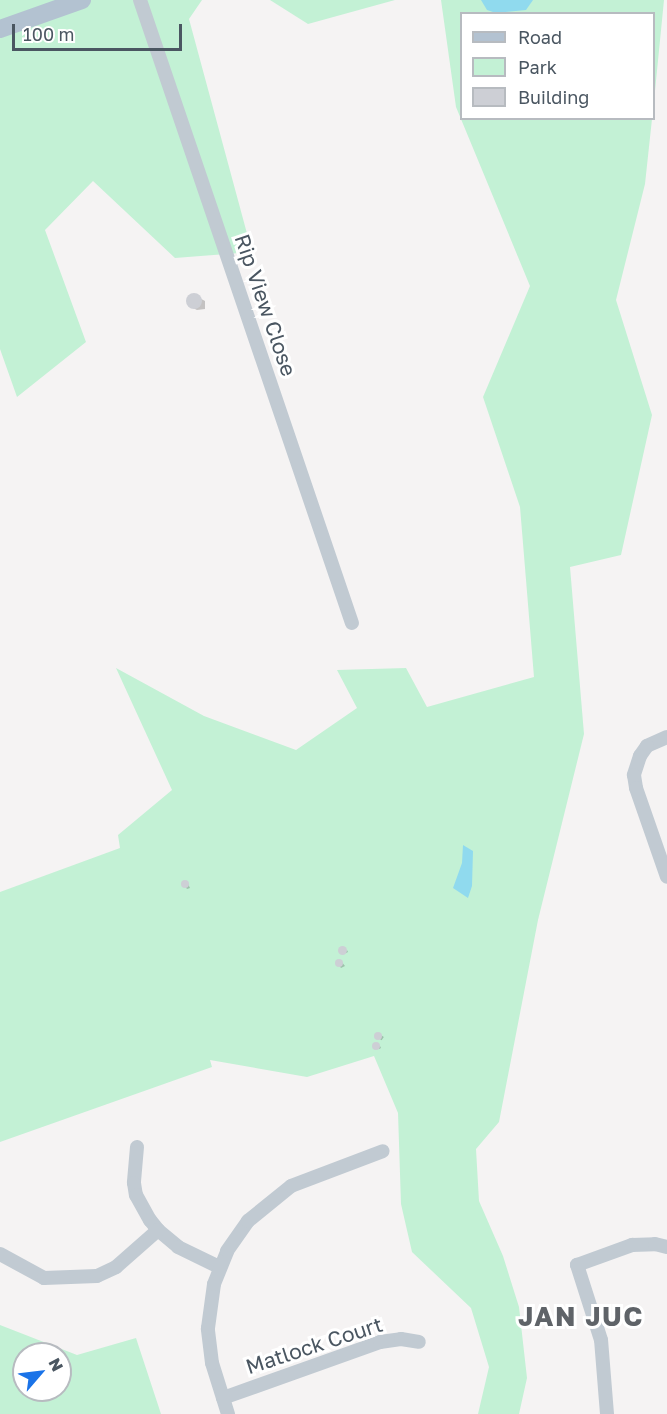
<!DOCTYPE html>
<html>
<head>
<meta charset="utf-8">
<style>
  body { margin:0 }
  #map { position:relative; width:667px; height:1414px; overflow:hidden; background:#f5f3f3; font-family:"Golos Text",sans-serif }
  div>[style] { position:absolute }
  [style*='--x'] { left:calc(var(--x)*1px); top:calc(var(--y)*1px); width:calc(var(--w)*1px); rotate:calc(var(--a)*1deg) }
  .green>* { inset:0; background:#c3f1d5 }
  .water>* { inset:0; background:#90daee }
  .shadow>* { inset:0; background:#0003; transform-origin:0 0 }
  .building>* { inset:0; background:#cdcfd5 }
  .round { border-radius:50% }
  .minor>* { height:14px; margin:-7px; padding:0 7px; transform-origin:7px; border-radius:7px; background:#c1cad2 }
  .major>* { height:18px; margin:-9px; padding:0 9px; transform-origin:9px; border-radius:9px; background:#b3c2d1 }
  span { translate:-50% -50%; white-space:nowrap; text-align:center; line-height:1.15; -webkit-text-stroke:6px #fff; paint-order:stroke }
  .street-label { font-size:21px; color:#4a5661 }
  .district-label { font-size:27px; color:#5f6368; font-weight:700; letter-spacing:1.5px }
  .legend { position:absolute; left:460px; top:12px; width:195px; height:108px; box-sizing:border-box; background:#fff; border:2px solid #b7bbc0; margin:0; padding:8px 10px; list-style:none; font-size:18px; color:#4a5661 }
  .legend li { display:flex; align-items:center; gap:12px; height:30px }
  .legend b { width:30px; border:2px solid #b7bbc0 }
  .north { position:absolute; left:12px; top:1342px; width:60px; height:60px; box-sizing:border-box; background:#fff; border:2px solid #b7bbc0; border-radius:50%; rotate:62deg; font-size:16px; font-weight:700; line-height:24px; text-align:center; color:#4a5661 }
  .north::after { content:''; display:block; margin:auto; width:21px; height:27px; background:#1a73e8; clip-path:polygon(50% 0,100% 100%,50% 72%,0 100%) }
  .scale { position:absolute; left:12px; top:24px; width:170px; height:27px; box-sizing:border-box; border:3px solid #4a5661; border-top:0; padding-left:8px; font-size:18px; line-height:21px; white-space:nowrap; color:#4a5661; -webkit-text-stroke:4px #fff; paint-order:stroke }
</style>
</head>
<body>
<div id="map">
  <div class="green">
    <div style="clip-path:polygon(0 0,202px 0,189px 19px,252px 252px,175px 258px,93px 181px,45px 230px,86px 342px,17px 397px,0 349px)"></div>
    <div style="clip-path:polygon(270px 0,395px 0,308px 24px)"></div>
    <div style="clip-path:polygon(441px 0,664px 0,654px 101px,654px 14px,462px 14px,462px 118px,652px 119px,645px 184px,616px 300px,652px 415px,621px 555px,570px 567px,584px 734px,538px 920px,499px 1122px,476px 1149px,479px 1201px,503px 1256px,519px 1307px,527px 1378px,519px 1414px,478px 1414px,489px 1367px,471px 1308px,412px 1252px,401px 1204px,398px 1113px,374px 1056px,307px 1077px,210px 1060px,212px 1067px,0 1142px,0 892px,120px 848px,118px 835px,172px 790px,116px 668px,204px 716px,296px 750px,357px 708px,337px 670px,406px 668px,427px 707px,534px 677px,520px 507px,483px 397px,530px 286px,456px 107px)"></div>
    <div style="clip-path:polygon(evenodd,0 1325px,77px 1355px,136px 1338px,161px 1414px,0 1414px,0 1325px,24px 1354px,60px 1354px,60px 1390px,24px 1390px,24px 1354px)"></div>
  </div>
  <div class="water">
    <div style="clip-path:polygon(481px 0,533px 0,526px 10px,496px 13px,487px 10px)"></div>
    <div style="clip-path:polygon(463px 845px,473px 851px,472px 886px,468px 898px,453px 888px,462px 863px)"></div>
  </div>
  <div class="shadow">
    <div style="clip-path:polygon(194px 295px,205px 301px,205px 309px,197px 310px,191px 307px,188px 302px)"></div>
    <div style="clip-path:polygon(187px 882px,190px 888px,187px 889px,183px 883px)"></div>
    <div style="clip-path:polygon(341px 948px,348px 951px,347px 953px,340px 951px)"></div>
    <div style="clip-path:polygon(341px 961px,345px 966px,341px 968px,337px 962px)"></div>
    <div style="left:378px;top:1033px;width:7px;height:4px;rotate:34deg"></div>
    <div style="clip-path:polygon(375px 1044px,381px 1047px,380px 1049px,374px 1047px)"></div>
  </div>
  <div class="building">
    <div class="round" style="left:186px;top:293px;width:16px;height:16px"></div>
    <div class="round" style="left:181px;top:880px;width:8px;height:8px"></div>
    <div class="round" style="left:337.5px;top:945.5px;width:9px;height:9px"></div>
    <div class="round" style="left:335px;top:959px;width:8px;height:8px"></div>
    <div class="round" style="left:374px;top:1032px;width:8px;height:8px"></div>
    <div class="round" style="left:372px;top:1042px;width:8px;height:8px"></div>
  </div>
  <div class="minor">
    <div style="--x:140;--y:0;--w:658;--a:71.21"></div>
    <div style="--x:667;--y:737;--w:22;--a:156"></div>
    <div style="--x:647;--y:746;--w:12;--a:125"></div>
    <div style="--x:640;--y:756;--w:20;--a:108"></div>
    <div style="--x:634;--y:775;--w:13;--a:81"></div>
    <div style="--x:636;--y:788;--w:94;--a:70.8"></div>
    <div style="--x:137;--y:1147;--w:36;--a:95"></div>
    <div style="--x:134;--y:1183;--w:12;--a:81"></div>
    <div style="--x:136;--y:1195;--w:29;--a:61"></div>
    <div style="--x:150;--y:1220;--w:13;--a:51"></div>
    <div style="--x:158;--y:1230;--w:26;--a:40"></div>
    <div style="--x:178;--y:1247;--w:46;--a:26"></div>
    <div style="--x:0;--y:1254;--w:50;--a:28.6"></div>
    <div style="--x:44;--y:1278;--w:53;--a:-2.2"></div>
    <div style="--x:97;--y:1276;--w:21;--a:-25"></div>
    <div style="--x:116;--y:1267;--w:56;--a:-41.4"></div>
    <div style="--x:223;--y:1398;--w:167;--a:-19.6"></div>
    <div style="--x:380;--y:1342;--w:21;--a:-8"></div>
    <div style="--x:401;--y:1339;--w:18;--a:9"></div>
    <div style="--x:228;--y:1414;--w:53;--a:-107.4"></div>
    <div style="--x:212;--y:1363;--w:35;--a:-97"></div>
    <div style="--x:208;--y:1328;--w:44;--a:-82.2"></div>
    <div style="--x:214;--y:1284;--w:35;--a:-68"></div>
    <div style="--x:227;--y:1251;--w:37;--a:-55"></div>
    <div style="--x:248;--y:1221;--w:55;--a:-39.1"></div>
    <div style="--x:291;--y:1186;--w:98;--a:-20.8"></div>
    <div style="--x:607;--y:1414;--w:74;--a:-94.6"></div>
    <div style="--x:601;--y:1340;--w:79;--a:-107.7"></div>
    <div style="--x:577;--y:1265;--w:59;--a:-20"></div>
    <div style="--x:632;--y:1245;--w:23;--a:-2"></div>
    <div style="--x:655;--y:1244;--w:12;--a:14"></div>
  </div>
  <div class="major">
    <div style="--x:0;--y:29;--w:87;--a:-19.5"></div>
  </div>
  <div class="street-label">
    <span style="left:266px;top:305px;rotate:71deg">Rip View Close</span>
    <span style="left:314px;top:1345px;rotate:-18deg">Matlock Court</span>
  </div>
  <div class="district-label">
    <span style="left:581px;top:1317px">JAN JUC</span>
  </div>
  <ul class="legend">
  <li><b style="height:8px;background:#b3c2d1"></b>Road</li>
  <li><b style="height:16px;background:#c3f1d5"></b>Park</li>
  <li><b style="height:16px;background:#cdcfd5"></b>Building</li>
  </ul>
  <div class="north">N</div>
  <div class="scale">100 m</div>
</div>
</body>
</html>
